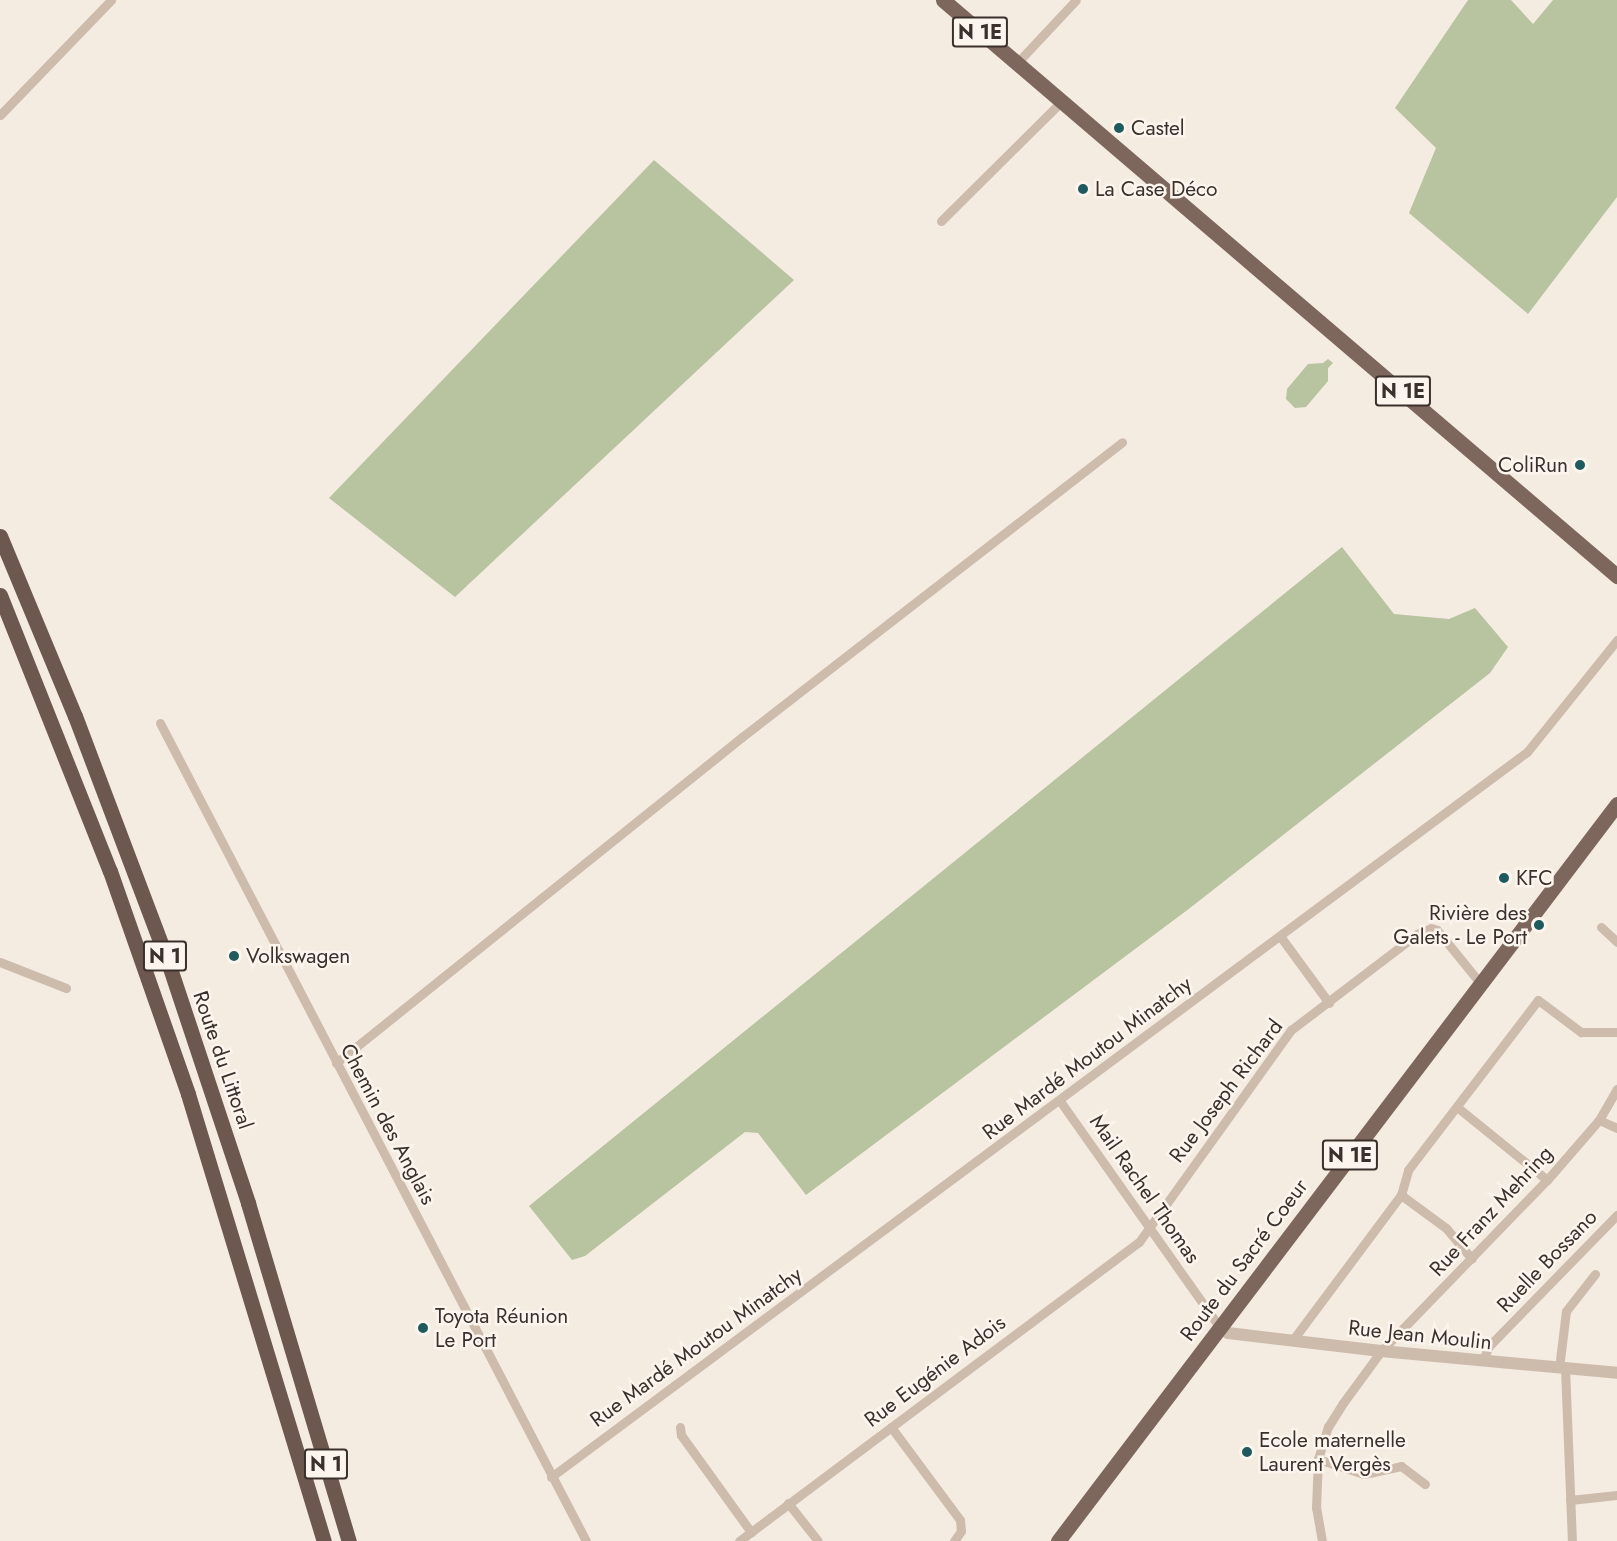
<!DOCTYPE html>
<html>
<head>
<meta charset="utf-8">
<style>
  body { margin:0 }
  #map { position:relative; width:1617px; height:1541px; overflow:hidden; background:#f4ebe1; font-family:Jost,sans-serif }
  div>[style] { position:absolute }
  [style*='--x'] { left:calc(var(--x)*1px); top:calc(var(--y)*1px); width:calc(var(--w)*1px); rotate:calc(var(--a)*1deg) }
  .green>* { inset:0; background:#b8c4a0 }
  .minor>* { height:9px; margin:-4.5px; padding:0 4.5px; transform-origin:4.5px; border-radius:4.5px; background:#cdbbac }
  .tertiary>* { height:12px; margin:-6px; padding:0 6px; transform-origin:6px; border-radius:6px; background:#cdbbac }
  .primary>* { height:15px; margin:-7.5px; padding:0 7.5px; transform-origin:7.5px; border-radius:7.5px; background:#7d675c }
  .trunk>* { height:15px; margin:-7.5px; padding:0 7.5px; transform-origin:7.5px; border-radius:7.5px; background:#6c584f }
  .dots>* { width:16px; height:16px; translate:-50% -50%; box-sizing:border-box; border:3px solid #fbf5ee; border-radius:50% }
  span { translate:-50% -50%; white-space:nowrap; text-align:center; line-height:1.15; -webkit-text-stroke:5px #fbf5ee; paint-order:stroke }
  .shield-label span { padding:2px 4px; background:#fbf5ee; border:2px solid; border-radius:4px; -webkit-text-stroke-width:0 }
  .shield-label { font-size:20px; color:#3b302b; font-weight:700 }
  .poi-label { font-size:21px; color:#3b302b }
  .left { translate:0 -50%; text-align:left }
  .right { translate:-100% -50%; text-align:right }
  .street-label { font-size:21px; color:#3b302b }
</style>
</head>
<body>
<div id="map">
  <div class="green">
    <div style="clip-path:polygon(1468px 0,1511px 0,1533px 24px,1553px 0,1617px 0,1617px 197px,1528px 314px,1409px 213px,1436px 148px,1395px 108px)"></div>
    <div style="clip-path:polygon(654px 160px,794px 280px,455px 597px,329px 498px)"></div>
    <div style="clip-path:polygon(1328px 359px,1333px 363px,1328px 368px,1328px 381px,1306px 407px,1295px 408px,1286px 399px,1287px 389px,1308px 364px,1323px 363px)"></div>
    <div style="clip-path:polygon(1342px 547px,1394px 614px,1449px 619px,1475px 608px,1508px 647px,1490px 673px,1190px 908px,806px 1195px,758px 1133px,745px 1132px,585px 1256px,572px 1260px,529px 1206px)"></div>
  </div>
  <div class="minor">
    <div style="--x:1017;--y:63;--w:86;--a:-46.9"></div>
    <div style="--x:0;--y:115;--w:160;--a:-46"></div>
    <div style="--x:941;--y:221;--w:170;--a:-44.8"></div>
    <div style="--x:160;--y:723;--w:922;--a:62.49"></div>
    <div style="--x:1601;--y:927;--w:22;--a:43"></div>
    <div style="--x:1280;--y:936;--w:83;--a:53.8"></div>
    <div style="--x:0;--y:962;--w:71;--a:21.5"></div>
    <div style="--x:336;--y:1063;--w:521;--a:-38.76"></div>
    <div style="--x:742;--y:737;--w:481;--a:-37.8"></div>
    <div style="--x:1060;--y:1101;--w:278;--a:54.8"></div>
    <div style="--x:1457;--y:1107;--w:116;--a:39"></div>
    <div style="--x:1599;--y:1120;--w:20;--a:24"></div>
    <div style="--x:1401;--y:1195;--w:56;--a:36.3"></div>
    <div style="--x:1446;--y:1228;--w:40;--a:50"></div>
    <div style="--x:1292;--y:1341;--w:182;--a:-53.3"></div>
    <div style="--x:1401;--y:1195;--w:26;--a:-74"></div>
    <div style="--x:1408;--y:1170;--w:214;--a:-52.6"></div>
    <div style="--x:1538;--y:1000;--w:54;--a:36.7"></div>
    <div style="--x:1581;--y:1032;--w:36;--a:0"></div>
    <div style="--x:1483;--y:1361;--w:15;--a:-70"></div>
    <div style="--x:1488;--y:1347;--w:185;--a:-45.7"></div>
    <div style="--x:1559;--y:1368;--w:57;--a:-83"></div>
    <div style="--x:1566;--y:1311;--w:47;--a:-51.9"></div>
    <div style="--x:1565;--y:1368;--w:173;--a:87.7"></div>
    <div style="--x:680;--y:1427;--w:8;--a:83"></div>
    <div style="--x:681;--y:1435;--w:120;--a:54.2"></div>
    <div style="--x:891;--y:1427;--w:116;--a:53.4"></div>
    <div style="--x:960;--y:1520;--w:11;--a:85"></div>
    <div style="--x:961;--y:1531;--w:12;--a:125"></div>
    <div style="--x:1318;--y:1459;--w:48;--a:18.1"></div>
    <div style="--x:1364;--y:1474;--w:38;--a:-12"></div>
    <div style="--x:1401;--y:1466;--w:30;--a:37"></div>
    <div style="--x:551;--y:1477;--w:1216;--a:-36.61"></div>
    <div style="--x:1527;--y:752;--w:144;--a:-51.2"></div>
    <div style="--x:1570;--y:1500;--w:47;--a:-6.1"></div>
    <div style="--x:788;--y:1503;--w:48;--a:51.7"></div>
    <div style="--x:739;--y:1541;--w:499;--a:-36.8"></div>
    <div style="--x:1139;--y:1242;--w:261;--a:-54.4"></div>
    <div style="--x:1291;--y:1030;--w:158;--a:-37.3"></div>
    <div style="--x:1417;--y:934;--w:15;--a:-23"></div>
    <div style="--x:1431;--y:928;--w:6;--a:18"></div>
    <div style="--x:1437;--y:930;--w:68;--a:50.9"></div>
    <div style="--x:1322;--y:1541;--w:34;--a:-100"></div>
    <div style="--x:1316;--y:1508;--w:49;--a:-87.7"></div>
    <div style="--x:1318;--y:1459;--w:34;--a:-73"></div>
    <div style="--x:1328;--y:1427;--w:28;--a:-58"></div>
    <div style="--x:1343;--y:1403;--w:64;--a:-53.8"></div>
    <div style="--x:1381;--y:1351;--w:238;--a:-45.9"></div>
    <div style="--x:1547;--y:1180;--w:79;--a:-49.1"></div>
    <div style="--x:1599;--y:1120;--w:36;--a:-60"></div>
  </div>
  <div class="tertiary">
    <div style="--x:1220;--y:1328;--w:9;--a:32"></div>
    <div style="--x:1228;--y:1333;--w:154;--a:6.7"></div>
    <div style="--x:1381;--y:1351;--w:237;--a:5.3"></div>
  </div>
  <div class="primary">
    <div style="--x:943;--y:0;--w:887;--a:40.52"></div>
    <div style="--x:1058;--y:1541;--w:925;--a:-52.82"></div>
  </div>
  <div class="trunk">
    <div style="--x:0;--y:536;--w:195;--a:67.4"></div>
    <div style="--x:75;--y:716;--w:263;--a:69.3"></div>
    <div style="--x:168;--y:962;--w:254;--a:71.6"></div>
    <div style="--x:248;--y:1203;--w:353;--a:73.4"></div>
    <div style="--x:0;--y:595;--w:297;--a:68.3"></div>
    <div style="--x:110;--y:871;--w:236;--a:70.7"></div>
    <div style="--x:188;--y:1094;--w:467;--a:73.1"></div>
  </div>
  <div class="dots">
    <div style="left:1119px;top:128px;background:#1f5a5e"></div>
    <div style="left:1083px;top:189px;background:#1f5a5e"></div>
    <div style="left:1580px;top:465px;background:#1f5a5e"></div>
    <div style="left:1504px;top:878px;background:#1f5a5e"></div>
    <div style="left:1539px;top:925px;background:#1f5a5e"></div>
    <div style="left:234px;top:956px;background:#1f5a5e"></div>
    <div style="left:423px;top:1328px;background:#1f5a5e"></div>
    <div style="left:1247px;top:1452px;background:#1f5a5e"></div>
  </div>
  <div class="shield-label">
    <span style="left:980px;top:32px">N 1E</span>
    <span style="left:1403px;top:391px">N 1E</span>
    <span style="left:165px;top:956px">N 1</span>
    <span style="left:1350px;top:1155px">N 1E</span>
    <span style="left:326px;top:1464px">N 1</span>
  </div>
  <div class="poi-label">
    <span class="left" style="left:1131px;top:128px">Castel</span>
    <span class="left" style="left:1095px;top:189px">La Case Déco</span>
    <span class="right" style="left:1568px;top:465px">ColiRun</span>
    <span class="left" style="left:1516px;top:878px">KFC</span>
    <span class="right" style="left:1527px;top:925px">Rivière des<br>Galets - Le Port</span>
    <span class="left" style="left:246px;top:956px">Volkswagen</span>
    <span class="left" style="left:435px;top:1328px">Toyota Réunion<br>Le Port</span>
    <span class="left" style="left:1259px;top:1452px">Ecole maternelle<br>Laurent Vergès</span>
  </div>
  <div class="street-label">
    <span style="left:1087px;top:1058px;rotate:-37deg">Rue Mardé Moutou Minatchy</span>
    <span style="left:223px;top:1060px;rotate:71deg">Route du Littoral</span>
    <span style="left:1226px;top:1091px;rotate:-53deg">Rue Joseph Richard</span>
    <span style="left:388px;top:1124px;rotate:62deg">Chemin des Anglais</span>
    <span style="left:1145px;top:1189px;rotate:55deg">Mail Rachel Thomas</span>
    <span style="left:1491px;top:1211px;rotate:-47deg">Rue Franz Mehring</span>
    <span style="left:1244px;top:1260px;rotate:-53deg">Route du Sacré Coeur</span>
    <span style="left:1547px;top:1261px;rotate:-46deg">Ruelle Bossano</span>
    <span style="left:1420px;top:1335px;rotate:6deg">Rue Jean Moulin</span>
    <span style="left:696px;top:1347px;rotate:-36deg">Rue Mardé Moutou Minatchy</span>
    <span style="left:935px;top:1371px;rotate:-37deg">Rue Eugénie Adois</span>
  </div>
</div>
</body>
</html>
